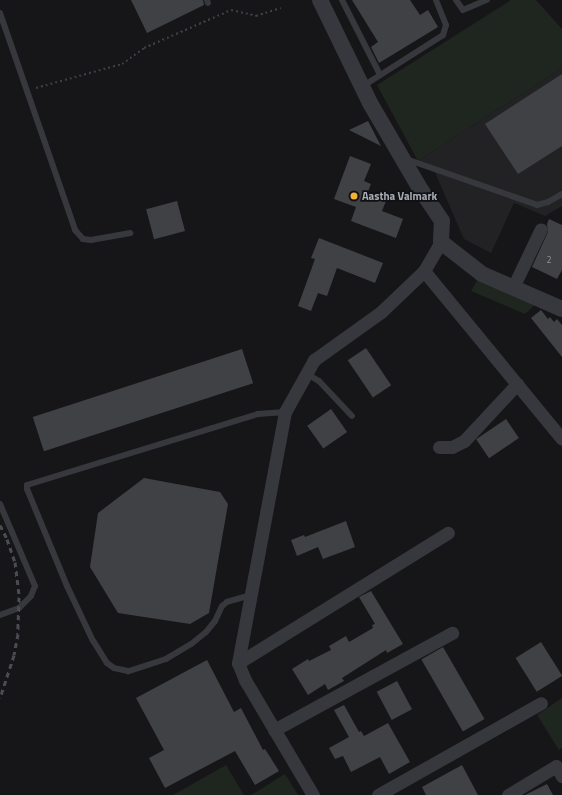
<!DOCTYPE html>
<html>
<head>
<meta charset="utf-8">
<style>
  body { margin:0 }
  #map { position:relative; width:562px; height:795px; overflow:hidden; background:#161618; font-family:"Titillium Web",sans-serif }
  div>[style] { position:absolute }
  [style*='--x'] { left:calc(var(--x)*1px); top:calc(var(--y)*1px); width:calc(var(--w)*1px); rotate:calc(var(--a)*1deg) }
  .built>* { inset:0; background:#222225 }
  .green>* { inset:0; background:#1e261f }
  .building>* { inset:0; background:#404145; transform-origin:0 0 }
  .path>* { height:2px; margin-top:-1px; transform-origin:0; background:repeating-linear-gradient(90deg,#3d3f44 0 2px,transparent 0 5px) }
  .service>* { height:6px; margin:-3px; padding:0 3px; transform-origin:3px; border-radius:3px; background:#37383d }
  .minor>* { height:13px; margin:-6.5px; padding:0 6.5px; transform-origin:6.5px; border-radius:6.5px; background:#37383d }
  .tertiary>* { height:16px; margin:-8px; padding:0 8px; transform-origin:8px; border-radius:8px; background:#37383d }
  .rail>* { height:3px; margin-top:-1.5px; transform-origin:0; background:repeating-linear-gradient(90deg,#4a4c52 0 5px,transparent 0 9px) }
  .dots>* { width:11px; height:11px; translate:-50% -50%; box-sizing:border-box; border:2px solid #111113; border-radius:50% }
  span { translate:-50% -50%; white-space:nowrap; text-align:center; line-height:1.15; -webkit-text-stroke:3.5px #111113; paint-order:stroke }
  .number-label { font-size:9px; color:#8e929b }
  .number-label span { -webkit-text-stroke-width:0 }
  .poi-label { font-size:11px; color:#a8adb8; font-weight:700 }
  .left { translate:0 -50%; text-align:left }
</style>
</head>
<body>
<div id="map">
  <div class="built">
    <div style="clip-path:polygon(562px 68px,562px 206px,545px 216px,514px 203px,491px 253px,464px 239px,434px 170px,418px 161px)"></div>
  </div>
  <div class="green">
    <div style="clip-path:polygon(511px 0,536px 0,562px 29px,562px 68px,418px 161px,377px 85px)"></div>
    <div style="clip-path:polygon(480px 276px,536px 304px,525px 314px,471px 291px)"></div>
    <div style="clip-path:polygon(562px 698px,562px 748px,559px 750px,537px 715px)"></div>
    <div style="clip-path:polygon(226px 765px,244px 795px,173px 795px)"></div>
    <div style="clip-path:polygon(285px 774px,298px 795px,251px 795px)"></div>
  </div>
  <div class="building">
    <div style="clip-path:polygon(131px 0,203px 0,204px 5px,147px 33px)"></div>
    <div style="clip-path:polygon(352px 0,410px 0,420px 15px,428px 10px,438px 27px,379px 63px,371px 47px,378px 42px)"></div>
    <div style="clip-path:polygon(562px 74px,562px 146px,518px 174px,485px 124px)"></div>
    <div style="clip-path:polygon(368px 121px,381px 146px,349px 130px)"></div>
    <div style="clip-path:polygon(350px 156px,371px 164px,364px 181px,371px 184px,367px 194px,386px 201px,382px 211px,403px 219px,396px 238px,351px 221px,356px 207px,334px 199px)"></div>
    <div style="left:177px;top:201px;width:31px;height:32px;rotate:75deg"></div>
    <div style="clip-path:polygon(549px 219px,562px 225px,562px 270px,557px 279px,532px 267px,548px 232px,547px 224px)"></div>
    <div style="clip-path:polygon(319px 238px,383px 263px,375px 283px,337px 268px,327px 296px,318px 293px,311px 311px,298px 306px,315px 259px,311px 258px)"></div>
    <div style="clip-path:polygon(541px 310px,548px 319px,550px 317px,554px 322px,557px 319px,562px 325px,562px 357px,531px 318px)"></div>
    <div style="left:366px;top:348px;width:45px;height:22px;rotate:56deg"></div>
    <div style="left:242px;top:349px;width:36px;height:220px;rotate:72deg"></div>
    <div style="left:331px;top:409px;width:28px;height:29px;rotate:55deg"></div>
    <div style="left:506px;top:419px;width:23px;height:36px;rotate:56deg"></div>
    <div style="clip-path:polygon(144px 478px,220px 492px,228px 504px,209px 613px,190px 624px,118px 613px,90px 567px,98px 513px)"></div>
    <div style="clip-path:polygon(346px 521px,355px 547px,323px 559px,318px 547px,297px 556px,291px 540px,304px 535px,305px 537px)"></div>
    <div style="clip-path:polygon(371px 591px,403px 644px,387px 653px,386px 650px,342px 678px,344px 681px,328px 690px,325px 684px,308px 695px,292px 669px,308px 659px,309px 661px,331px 650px,329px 646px,346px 636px,349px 642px,373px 628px,372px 625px,375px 624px,359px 597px)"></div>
    <div style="left:541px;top:642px;width:40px;height:30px;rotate:58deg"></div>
    <div style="left:443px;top:647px;width:83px;height:25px;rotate:60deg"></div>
    <div style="clip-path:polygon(207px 660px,234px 712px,241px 708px,263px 750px,265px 749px,279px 771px,255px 785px,235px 751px,165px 788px,149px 758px,164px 750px,136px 698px)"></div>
    <div style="left:397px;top:681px;width:32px;height:23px;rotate:62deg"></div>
    <div style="clip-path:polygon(344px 705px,359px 732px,361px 731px,364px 736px,388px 723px,410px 762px,389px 774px,380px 757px,351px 772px,343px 756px,335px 759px,329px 748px,349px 737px,334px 710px)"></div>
    <div style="clip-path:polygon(462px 765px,478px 795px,426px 795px,422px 787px)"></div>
    <div style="clip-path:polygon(547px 784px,553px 795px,525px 795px)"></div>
  </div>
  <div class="path">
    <div style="--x:36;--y:88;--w:89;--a:-15.6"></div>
    <div style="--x:122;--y:64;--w:27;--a:-36"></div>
    <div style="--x:144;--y:48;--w:95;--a:-23.6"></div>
    <div style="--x:231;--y:10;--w:26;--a:13"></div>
    <div style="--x:256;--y:16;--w:26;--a:-18"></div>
  </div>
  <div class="service">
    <div style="--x:207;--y:0;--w:3;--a:72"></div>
    <div style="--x:342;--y:0;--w:84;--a:63.1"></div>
    <div style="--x:456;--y:0;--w:12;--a:55"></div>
    <div style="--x:463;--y:10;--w:26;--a:-23"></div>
    <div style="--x:0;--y:13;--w:230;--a:70.9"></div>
    <div style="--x:75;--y:230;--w:12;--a:48"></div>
    <div style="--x:83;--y:239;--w:8;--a:7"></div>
    <div style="--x:91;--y:240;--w:40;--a:-10"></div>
    <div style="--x:363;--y:86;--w:95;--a:-32.5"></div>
    <div style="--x:443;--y:35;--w:10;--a:-73"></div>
    <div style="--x:446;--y:25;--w:27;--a:-112"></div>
    <div style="--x:406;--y:159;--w:139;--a:19.3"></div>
    <div style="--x:537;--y:205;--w:11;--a:-15"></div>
    <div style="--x:548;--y:202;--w:16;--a:-30"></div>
    <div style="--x:306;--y:373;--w:15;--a:32"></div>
    <div style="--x:319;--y:381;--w:48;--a:46.7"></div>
    <div style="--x:0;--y:504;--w:89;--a:66.9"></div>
    <div style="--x:35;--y:586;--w:11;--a:112"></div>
    <div style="--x:31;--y:596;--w:17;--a:135"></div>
    <div style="--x:19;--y:608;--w:20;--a:160"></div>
    <div style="--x:251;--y:595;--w:25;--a:164"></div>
    <div style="--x:227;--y:602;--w:6;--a:141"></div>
    <div style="--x:222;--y:606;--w:17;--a:115"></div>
    <div style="--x:215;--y:621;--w:14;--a:129"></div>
    <div style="--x:206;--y:632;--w:19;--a:141"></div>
    <div style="--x:191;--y:644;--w:29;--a:149"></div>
    <div style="--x:166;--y:659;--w:40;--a:162"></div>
    <div style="--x:128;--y:671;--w:14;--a:-168"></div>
    <div style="--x:114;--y:668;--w:9;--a:-144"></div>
    <div style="--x:107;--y:663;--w:26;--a:-122"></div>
    <div style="--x:93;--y:641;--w:61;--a:-115.3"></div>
    <div style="--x:67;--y:586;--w:105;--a:-112.4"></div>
    <div style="--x:27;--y:489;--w:4;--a:-90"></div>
    <div style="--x:27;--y:485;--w:242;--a:-17.1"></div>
    <div style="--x:258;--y:414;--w:27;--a:-4"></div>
  </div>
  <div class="minor">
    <div style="--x:424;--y:271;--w:217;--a:50.6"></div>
    <div style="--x:517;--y:279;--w:55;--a:-64.4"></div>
    <div style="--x:439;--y:447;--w:13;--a:0"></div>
    <div style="--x:452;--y:447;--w:13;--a:-27"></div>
    <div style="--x:464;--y:441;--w:78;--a:-47.1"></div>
    <div style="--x:238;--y:663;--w:247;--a:-31.8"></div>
    <div style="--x:274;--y:730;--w:203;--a:-28.6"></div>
    <div style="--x:313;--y:795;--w:134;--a:-120.6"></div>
    <div style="--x:245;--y:680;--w:18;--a:-112"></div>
    <div style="--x:238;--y:663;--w:255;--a:-79.4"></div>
    <div style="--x:285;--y:412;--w:60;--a:-60.9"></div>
    <div style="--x:314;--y:360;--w:82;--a:-35.6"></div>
    <div style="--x:381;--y:312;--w:59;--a:-43.6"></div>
    <div style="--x:424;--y:271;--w:34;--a:-60"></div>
    <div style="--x:378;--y:795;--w:187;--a:-29.4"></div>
    <div style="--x:508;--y:795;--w:56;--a:-31.1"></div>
    <div style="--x:556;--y:766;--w:12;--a:59"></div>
  </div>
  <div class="tertiary">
    <div style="--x:320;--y:0;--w:114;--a:64.1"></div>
    <div style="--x:370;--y:103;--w:97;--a:59.7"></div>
    <div style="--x:419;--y:187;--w:41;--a:55.9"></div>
    <div style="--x:442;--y:221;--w:21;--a:93"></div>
    <div style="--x:441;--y:242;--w:52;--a:38"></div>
    <div style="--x:482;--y:274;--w:87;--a:23.6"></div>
  </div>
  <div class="rail">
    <div style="--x:0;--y:525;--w:16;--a:63"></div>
    <div style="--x:7;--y:539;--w:24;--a:71"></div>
    <div style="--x:15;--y:562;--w:35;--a:83"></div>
    <div style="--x:19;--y:597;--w:37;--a:92"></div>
    <div style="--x:18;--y:634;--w:21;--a:101"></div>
    <div style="--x:14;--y:655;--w:45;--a:108"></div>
  </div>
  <div class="dots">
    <div style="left:354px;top:196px;background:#f2b134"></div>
  </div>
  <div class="number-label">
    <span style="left:549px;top:260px">2</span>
  </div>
  <div class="poi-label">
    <span class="left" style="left:362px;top:196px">Aastha Valmark</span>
  </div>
</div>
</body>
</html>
